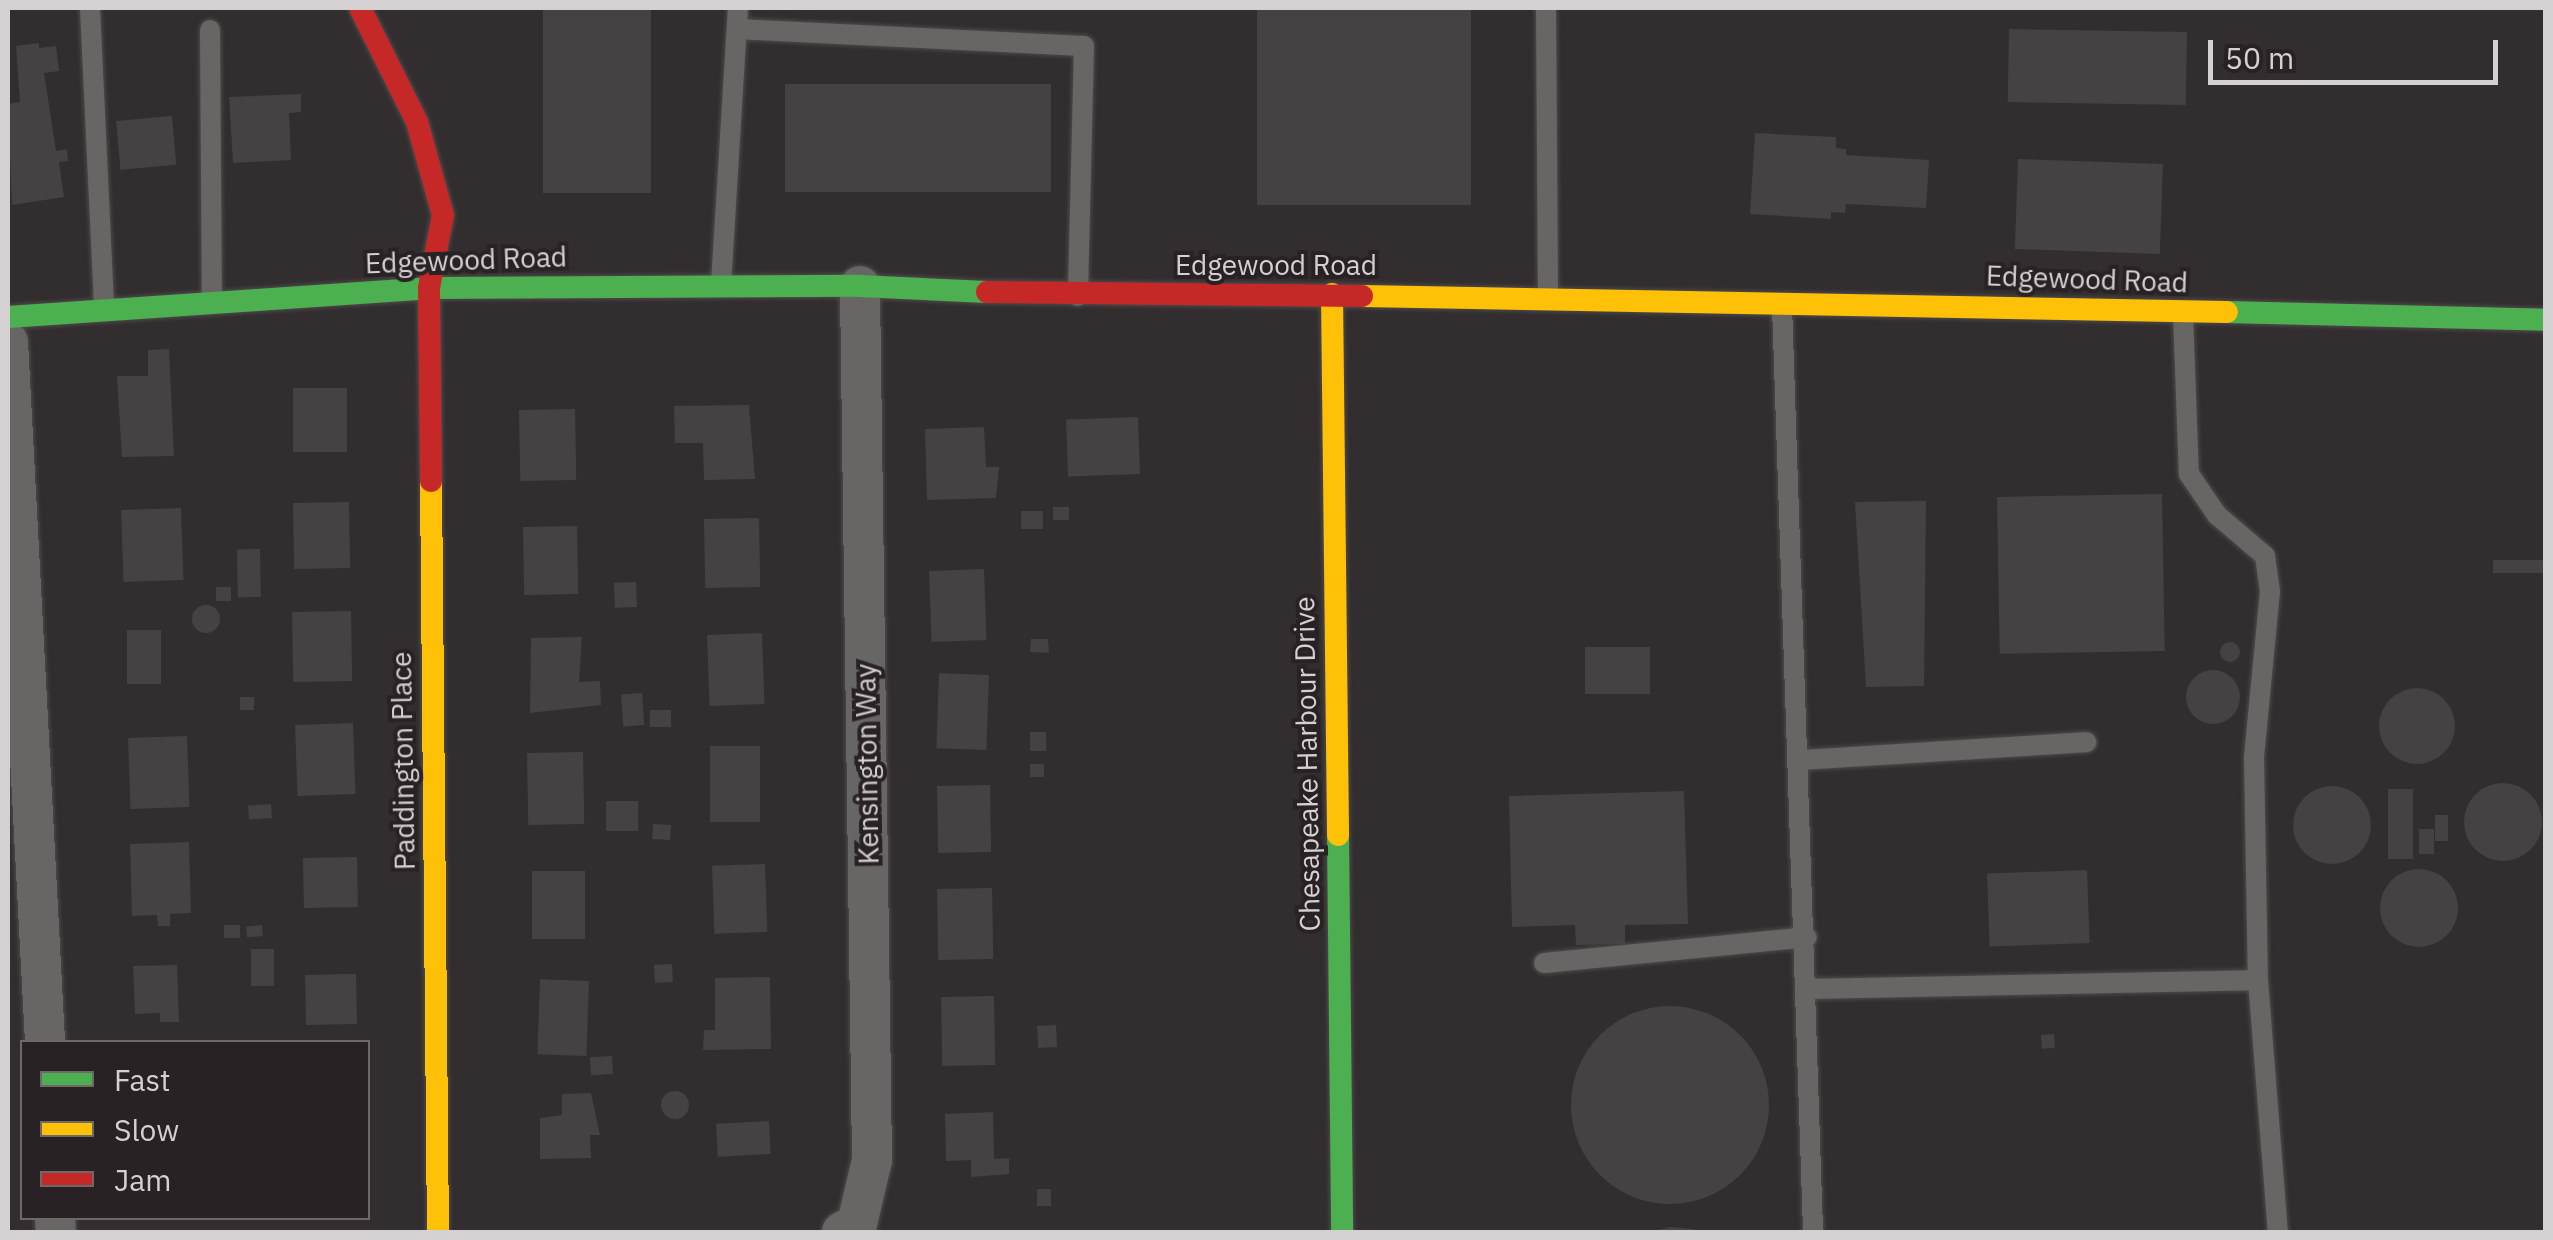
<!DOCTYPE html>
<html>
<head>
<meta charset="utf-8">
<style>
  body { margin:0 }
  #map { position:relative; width:2553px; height:1240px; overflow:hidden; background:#322d2e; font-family:"IBM Plex Sans",sans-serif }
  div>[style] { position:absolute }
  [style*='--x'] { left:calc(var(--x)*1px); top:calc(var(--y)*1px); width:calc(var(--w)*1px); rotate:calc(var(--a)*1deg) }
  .building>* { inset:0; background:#464243; transform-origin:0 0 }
  .round { border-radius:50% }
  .roads { filter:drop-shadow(0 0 2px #4e4a4b) drop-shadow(0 0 2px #4e4a4b) }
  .lane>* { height:20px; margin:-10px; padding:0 10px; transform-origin:10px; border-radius:10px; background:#686565 }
  .street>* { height:40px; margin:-20px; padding:0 20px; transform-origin:20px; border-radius:20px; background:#686565 }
  .fast>* { height:22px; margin:-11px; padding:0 11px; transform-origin:11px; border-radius:11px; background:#4caf50 }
  .slow>* { height:22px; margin:-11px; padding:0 11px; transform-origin:11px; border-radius:11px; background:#ffc107 }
  .jam>* { height:22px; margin:-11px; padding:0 11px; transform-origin:11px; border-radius:11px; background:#c62828 }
  span { translate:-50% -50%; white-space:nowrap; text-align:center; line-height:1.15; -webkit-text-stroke:8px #292224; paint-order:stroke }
  .street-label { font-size:28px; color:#d5d0d1 }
  .frame { position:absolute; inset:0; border:10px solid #d5d0d1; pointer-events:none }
  .legend { position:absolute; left:20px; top:1040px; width:350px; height:180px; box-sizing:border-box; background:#292224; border:2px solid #6e6869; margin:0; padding:12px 18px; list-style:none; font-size:30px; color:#d5d0d1 }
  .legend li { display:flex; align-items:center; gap:20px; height:50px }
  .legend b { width:50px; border:2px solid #6e6869 }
  .scale { position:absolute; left:2208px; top:40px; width:290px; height:45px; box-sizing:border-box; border:5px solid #d5d0d1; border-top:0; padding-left:12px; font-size:30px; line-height:35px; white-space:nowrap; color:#d5d0d1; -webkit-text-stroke:8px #292224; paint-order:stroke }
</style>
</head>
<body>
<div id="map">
  <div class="building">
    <div style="left:543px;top:8px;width:108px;height:185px"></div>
    <div style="left:1257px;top:8px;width:214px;height:197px"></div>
    <div style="left:2009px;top:29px;width:178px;height:73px;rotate:1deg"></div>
    <div style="clip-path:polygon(39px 43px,39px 48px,56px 46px,59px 71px,44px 73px,56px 151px,67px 149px,68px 161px,59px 162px,64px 197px,12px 205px,8px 104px,20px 102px,16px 46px)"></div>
    <div style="left:785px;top:84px;width:266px;height:108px"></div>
    <div style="clip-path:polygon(301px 94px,301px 112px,289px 113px,291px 160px,233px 163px,229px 97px)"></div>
    <div style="left:172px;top:116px;width:49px;height:56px;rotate:85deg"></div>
    <div style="clip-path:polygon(1755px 133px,1836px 137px,1836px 148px,1846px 149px,1846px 155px,1929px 160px,1926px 208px,1846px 204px,1845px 213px,1831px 212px,1831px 219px,1750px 214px)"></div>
    <div style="left:2018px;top:159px;width:145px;height:90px;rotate:2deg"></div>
    <div style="clip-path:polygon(169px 349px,174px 456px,122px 457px,117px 376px,148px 376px,148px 350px)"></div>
    <div style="left:347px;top:388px;width:64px;height:54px;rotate:90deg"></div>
    <div style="clip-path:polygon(749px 405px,755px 479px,704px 480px,703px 443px,675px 443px,674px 406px)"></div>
    <div style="left:575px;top:409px;width:71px;height:56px;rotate:89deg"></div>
    <div style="left:1138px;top:417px;width:57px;height:72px;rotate:88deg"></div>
    <div style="clip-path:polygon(984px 427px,986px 467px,999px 467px,996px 498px,927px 500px,925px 429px)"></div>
    <div style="left:2162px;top:494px;width:157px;height:165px;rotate:89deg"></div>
    <div style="clip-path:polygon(1926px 501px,1924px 686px,1866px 687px,1855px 502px)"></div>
    <div style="left:349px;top:502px;width:66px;height:56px;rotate:89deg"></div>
    <div style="left:1053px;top:507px;width:16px;height:13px"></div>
    <div style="left:181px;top:508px;width:72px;height:60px;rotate:88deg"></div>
    <div style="left:1043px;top:511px;width:18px;height:22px;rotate:90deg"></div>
    <div style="left:759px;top:518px;width:69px;height:55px;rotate:89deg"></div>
    <div style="left:577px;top:526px;width:68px;height:54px;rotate:89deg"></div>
    <div style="left:260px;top:549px;width:48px;height:23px;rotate:89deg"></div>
    <div style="left:2546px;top:560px;width:13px;height:53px;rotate:90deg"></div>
    <div style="left:984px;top:569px;width:71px;height:55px;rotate:88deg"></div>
    <div style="left:636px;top:582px;width:25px;height:22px;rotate:88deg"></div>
    <div style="left:216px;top:587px;width:15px;height:14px"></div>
    <div class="round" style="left:192px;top:605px;width:28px;height:28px"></div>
    <div style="left:351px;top:611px;width:70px;height:59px;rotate:89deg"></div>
    <div style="left:127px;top:630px;width:34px;height:54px"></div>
    <div style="left:762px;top:633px;width:71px;height:55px;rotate:88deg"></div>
    <div style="clip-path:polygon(582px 637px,579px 682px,600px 681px,601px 705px,530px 713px,531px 638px)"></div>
    <div style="clip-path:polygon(1031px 639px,1048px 639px,1049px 653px,1030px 652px)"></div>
    <div class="round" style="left:2220px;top:642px;width:20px;height:20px"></div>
    <div style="left:1650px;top:647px;width:47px;height:65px;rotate:90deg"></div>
    <div class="round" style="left:2186px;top:670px;width:54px;height:54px"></div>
    <div style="left:989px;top:675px;width:75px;height:50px;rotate:92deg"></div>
    <div class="round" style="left:2379px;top:688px;width:76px;height:76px"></div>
    <div style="left:642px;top:693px;width:32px;height:21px;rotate:86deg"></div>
    <div style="left:240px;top:697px;width:14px;height:13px"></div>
    <div style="left:671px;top:710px;width:17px;height:21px;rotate:90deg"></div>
    <div style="left:353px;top:723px;width:71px;height:58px;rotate:88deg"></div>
    <div style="left:1030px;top:732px;width:16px;height:19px"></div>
    <div style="left:187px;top:736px;width:71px;height:59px;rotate:88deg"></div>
    <div style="left:710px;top:746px;width:50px;height:76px"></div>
    <div style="left:583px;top:752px;width:72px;height:56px;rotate:89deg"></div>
    <div style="left:1030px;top:764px;width:14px;height:13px"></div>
    <div class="round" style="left:2464px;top:783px;width:78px;height:78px"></div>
    <div style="left:990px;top:785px;width:67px;height:53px;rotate:89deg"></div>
    <div class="round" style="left:2293px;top:786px;width:78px;height:78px"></div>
    <div style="left:2388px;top:789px;width:25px;height:70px"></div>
    <div style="clip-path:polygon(1684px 791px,1688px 924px,1625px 925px,1625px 944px,1576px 945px,1575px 925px,1512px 927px,1509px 796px)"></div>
    <div style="left:638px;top:801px;width:30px;height:32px;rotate:90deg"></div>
    <div style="left:271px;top:804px;width:14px;height:23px;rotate:86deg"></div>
    <div style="left:2435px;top:815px;width:13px;height:26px"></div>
    <div style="left:653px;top:824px;width:18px;height:15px;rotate:3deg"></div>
    <div style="left:2419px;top:829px;width:15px;height:25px"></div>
    <div style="clip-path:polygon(189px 842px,191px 913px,170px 914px,170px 926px,158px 926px,157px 915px,132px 916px,130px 844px)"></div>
    <div style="left:357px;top:857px;width:50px;height:54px;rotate:89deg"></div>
    <div style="left:765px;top:864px;width:68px;height:53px;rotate:88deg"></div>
    <div class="round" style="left:2380px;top:869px;width:78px;height:78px"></div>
    <div style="left:2087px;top:870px;width:73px;height:100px;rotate:88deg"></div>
    <div style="left:532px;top:871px;width:53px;height:68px"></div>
    <div style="left:992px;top:888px;width:71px;height:55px;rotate:89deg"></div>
    <div style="left:240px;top:925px;width:13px;height:16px;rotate:90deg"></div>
    <div style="left:262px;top:925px;width:11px;height:16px;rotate:85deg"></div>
    <div style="left:251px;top:949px;width:23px;height:37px"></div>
    <div style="left:672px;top:964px;width:18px;height:18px;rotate:87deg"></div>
    <div style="clip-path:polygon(177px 965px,179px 1022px,160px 1022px,160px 1013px,135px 1014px,133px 966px)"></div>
    <div style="clip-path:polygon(350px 974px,356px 974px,357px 1024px,306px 1025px,305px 975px)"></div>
    <div style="clip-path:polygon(770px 977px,771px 1049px,703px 1050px,704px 1030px,715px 1030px,715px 978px)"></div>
    <div style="left:589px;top:981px;width:75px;height:49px;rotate:92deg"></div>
    <div style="left:994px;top:996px;width:69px;height:53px;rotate:89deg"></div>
    <div class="round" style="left:1571px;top:1006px;width:198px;height:198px"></div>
    <div style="left:1056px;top:1025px;width:22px;height:19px;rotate:87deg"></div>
    <div style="left:2054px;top:1034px;width:14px;height:13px;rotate:86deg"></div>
    <div style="left:612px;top:1056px;width:18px;height:22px;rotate:87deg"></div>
    <div class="round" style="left:661px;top:1091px;width:28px;height:28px"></div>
    <div style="clip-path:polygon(591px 1093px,600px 1135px,590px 1135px,591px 1158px,540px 1159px,540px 1118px,562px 1115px,562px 1094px)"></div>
    <div style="clip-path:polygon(993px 1112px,994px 1159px,1009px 1158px,1009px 1174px,971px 1177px,971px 1160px,946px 1161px,945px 1114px)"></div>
    <div style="left:769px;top:1121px;width:33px;height:53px;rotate:87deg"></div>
    <div style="left:1037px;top:1189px;width:14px;height:17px"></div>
    <div style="clip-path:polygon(1670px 1227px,1693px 1229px,1702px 1232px,1649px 1232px)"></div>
  </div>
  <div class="roads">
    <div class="lane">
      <div style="--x:90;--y:8;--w:302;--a:87.3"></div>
      <div style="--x:1546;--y:8;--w:286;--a:89.6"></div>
      <div style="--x:737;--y:29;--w:347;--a:2.8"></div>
      <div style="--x:1084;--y:46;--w:250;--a:91.4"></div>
      <div style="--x:210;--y:30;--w:271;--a:89.6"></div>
      <div style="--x:721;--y:285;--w:278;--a:-86.5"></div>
      <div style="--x:1782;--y:305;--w:928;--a:88.08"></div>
      <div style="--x:2183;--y:314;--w:160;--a:87.9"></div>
      <div style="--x:2189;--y:474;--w:50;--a:55.7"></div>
      <div style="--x:2217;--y:515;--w:63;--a:40.5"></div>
      <div style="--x:2265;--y:556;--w:35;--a:82"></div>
      <div style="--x:2270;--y:591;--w:167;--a:95.5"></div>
      <div style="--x:2254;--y:757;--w:223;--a:89"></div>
      <div style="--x:2258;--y:980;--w:253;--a:85.5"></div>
      <div style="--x:1802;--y:760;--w:285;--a:-3.6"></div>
      <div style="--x:1544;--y:963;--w:264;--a:-5.6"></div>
      <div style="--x:1805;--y:989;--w:453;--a:-1.1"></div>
    </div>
    <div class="street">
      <div style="--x:8;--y:342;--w:701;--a:86.97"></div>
      <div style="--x:55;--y:1218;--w:14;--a:86"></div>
      <div style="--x:842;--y:1232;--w:17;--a:-28"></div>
      <div style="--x:857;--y:1224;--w:66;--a:-76.8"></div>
      <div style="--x:872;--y:1160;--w:874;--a:-90.79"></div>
    </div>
    <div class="fast">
      <div style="--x:2227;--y:312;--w:319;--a:1.4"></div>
      <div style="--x:8;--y:317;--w:422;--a:-3.9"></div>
      <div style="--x:429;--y:288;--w:431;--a:-0.3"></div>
      <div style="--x:860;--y:286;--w:127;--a:2.7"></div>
      <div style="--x:1338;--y:835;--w:397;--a:89.4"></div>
    </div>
    <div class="slow">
      <div style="--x:1332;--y:294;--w:541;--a:89.36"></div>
      <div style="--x:1362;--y:296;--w:865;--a:1.06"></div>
      <div style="--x:431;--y:481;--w:751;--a:89.47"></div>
    </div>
    <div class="jam">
      <div style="--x:360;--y:8;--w:127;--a:63.4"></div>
      <div style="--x:417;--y:122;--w:97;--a:74.4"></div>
      <div style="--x:443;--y:215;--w:74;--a:100.9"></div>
      <div style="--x:429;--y:288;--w:193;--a:89.4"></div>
      <div style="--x:987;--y:292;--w:375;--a:0.6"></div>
    </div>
  </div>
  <div class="street-label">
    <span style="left:466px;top:260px;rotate:-2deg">Edgewood Road</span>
    <span style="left:1276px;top:265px">Edgewood Road</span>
    <span style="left:2087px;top:279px;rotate:2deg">Edgewood Road</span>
    <span style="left:403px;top:761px;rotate:-91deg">Paddington Place</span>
    <span style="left:867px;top:764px;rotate:-91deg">Kensington Way</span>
    <span style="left:1307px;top:764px;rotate:-91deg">Chesapeake Harbour Drive</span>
  </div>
  <div class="frame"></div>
  <ul class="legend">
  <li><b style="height:12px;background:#4caf50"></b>Fast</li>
  <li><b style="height:12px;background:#ffc107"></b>Slow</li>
  <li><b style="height:12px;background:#c62828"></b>Jam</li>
  </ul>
  <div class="scale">50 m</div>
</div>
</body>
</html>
